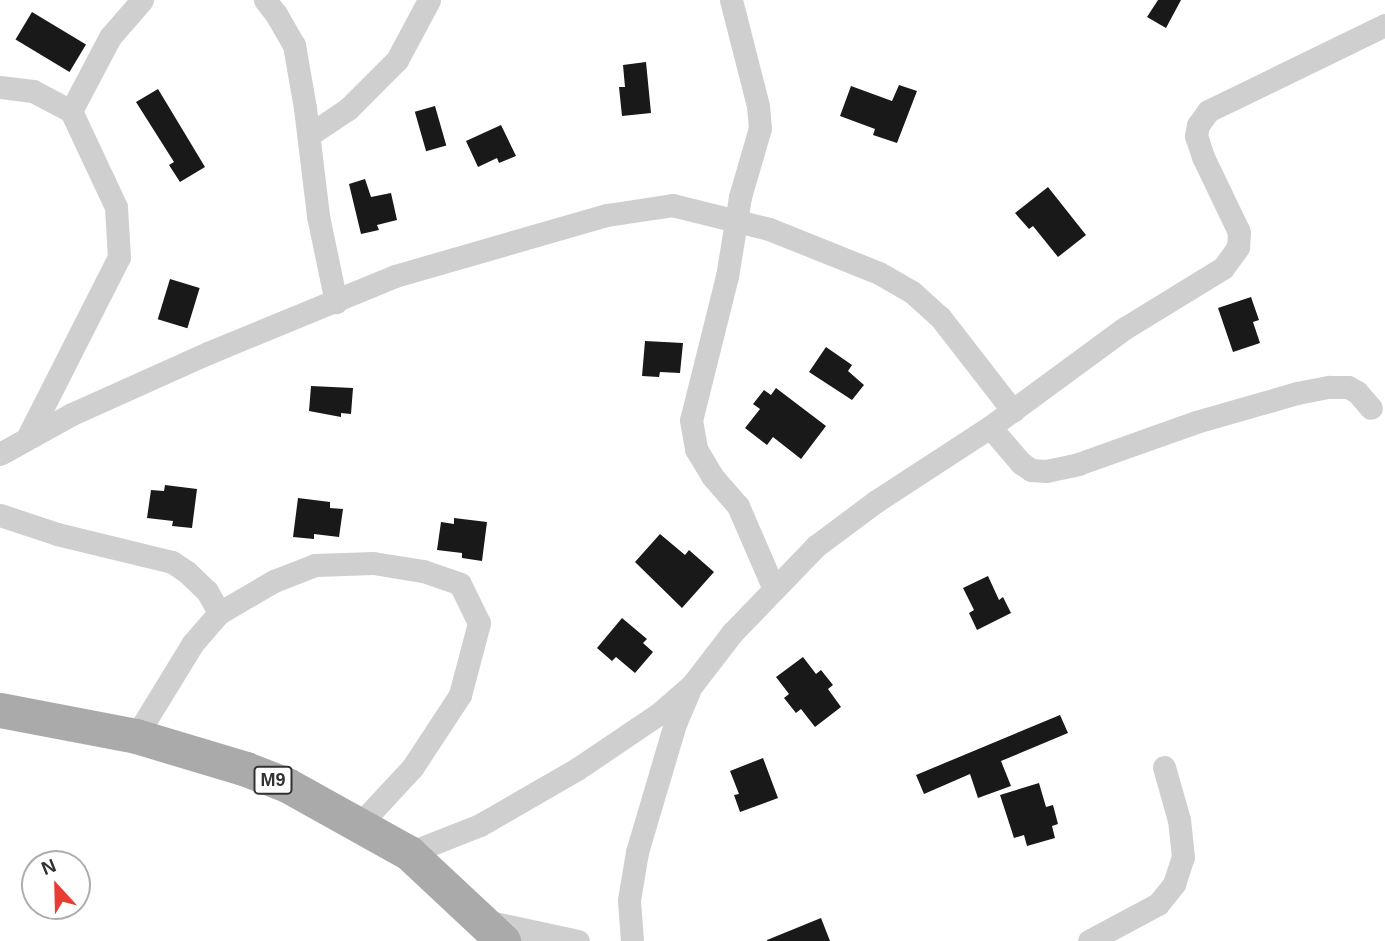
<!DOCTYPE html>
<html>
<head>
<meta charset="utf-8">
<style>
  body { margin:0 }
  #map { position:relative; width:1385px; height:941px; overflow:hidden; background:#fff; font-family:Helvetica,sans-serif }
  div>[style] { position:absolute }
  [style*='--x'] { left:calc(var(--x)*1px); top:calc(var(--y)*1px); width:calc(var(--w)*1px); rotate:calc(var(--a)*1deg) }
  .building>* { inset:0; background:#191919; transform-origin:0 0 }
  .street>* { height:23px; margin:-11.5px; padding:0 11.5px; transform-origin:11.5px; border-radius:11.5px; background:#cfcfcf }
  .primary>* { height:35px; margin:-17.5px; padding:0 17.5px; transform-origin:17.5px; border-radius:17.5px; background:#aaa }
  span { translate:-50% -50%; white-space:nowrap; text-align:center; line-height:1.15; -webkit-text-stroke:7px #fff; paint-order:stroke }
  .shield-label span { padding:2px 5px; background:#fff; border:2px solid; border-radius:5px; -webkit-text-stroke-width:0 }
  .shield-label { font-size:18px; color:#323232; font-weight:700 }
  .north { position:absolute; left:21px; top:850px; width:70px; height:70px; box-sizing:border-box; background:#fff; border:2px solid #adadad; border-radius:50%; rotate:338deg; font-size:19px; font-weight:700; line-height:28px; text-align:center; color:#323232 }
  .north::after { content:''; display:block; margin:auto; width:24px; height:32px; background:#e83d35; clip-path:polygon(50% 0,100% 100%,50% 72%,0 100%) }
</style>
</head>
<body>
<div id="map">
  <div class="building">
    <div style="clip-path:polygon(1158px 0,1181px 0,1166px 28px,1147px 17px)"></div>
    <div style="left:32px;top:12px;width:63px;height:32px;rotate:31deg"></div>
    <div style="clip-path:polygon(646px 62px,651px 113px,622px 116px,619px 87px,625px 87px,623px 65px)"></div>
    <div style="clip-path:polygon(899px 85px,917px 91px,897px 143px,873px 135px,875px 129px,840px 116px,851px 86px,892px 101px)"></div>
    <div style="clip-path:polygon(158px 89px,205px 167px,180px 182px,169px 165px,174px 162px,136px 102px)"></div>
    <div style="left:435px;top:106px;width:41px;height:21px;rotate:74deg"></div>
    <div style="clip-path:polygon(501px 125px,516px 156px,499px 163px,497px 158px,478px 167px,466px 141px)"></div>
    <div style="clip-path:polygon(365px 179px,371px 197px,391px 193px,397px 220px,377px 225px,379px 230px,361px 234px,349px 184px)"></div>
    <div style="clip-path:polygon(1048px 187px,1086px 235px,1058px 257px,1033px 226px,1029px 229px,1015px 213px)"></div>
    <div style="left:170px;top:279px;width:31px;height:42px;rotate:17deg"></div>
    <div style="clip-path:polygon(1251px 297px,1259px 320px,1253px 322px,1260px 343px,1233px 352px,1218px 308px)"></div>
    <div style="clip-path:polygon(645px 341px,683px 343px,680px 373px,660px 372px,659px 377px,642px 376px)"></div>
    <div style="clip-path:polygon(826px 347px,852px 365px,848px 371px,864px 385px,852px 400px,809px 372px)"></div>
    <div style="clip-path:polygon(311px 386px,353px 388px,351px 414px,341px 413px,341px 417px,309px 411px)"></div>
    <div style="clip-path:polygon(776px 388px,826px 426px,801px 459px,773px 437px,767px 445px,745px 428px,760px 409px,753px 404px,764px 390px,771px 395px)"></div>
    <div style="clip-path:polygon(165px 485px,197px 489px,192px 528px,172px 526px,173px 521px,147px 518px,151px 490px,164px 491px)"></div>
    <div style="clip-path:polygon(298px 498px,330px 502px,330px 508px,343px 509px,339px 537px,314px 534px,314px 539px,293px 537px)"></div>
    <div style="clip-path:polygon(454px 518px,487px 522px,482px 561px,462px 558px,462px 553px,437px 550px,441px 522px,454px 524px)"></div>
    <div style="clip-path:polygon(660px 534px,685px 555px,689px 550px,714px 572px,682px 608px,635px 562px)"></div>
    <div style="clip-path:polygon(988px 576px,999px 600px,1003px 597px,1011px 613px,977px 630px,969px 613px,974px 610px,963px 588px)"></div>
    <div style="clip-path:polygon(622px 618px,647px 639px,643px 643px,653px 652px,635px 673px,616px 657px,612px 661px,597px 648px)"></div>
    <div style="clip-path:polygon(803px 657px,816px 674px,821px 670px,833px 685px,828px 689px,841px 707px,815px 727px,801px 709px,796px 713px,784px 698px,789px 694px,776px 677px)"></div>
    <div style="clip-path:polygon(1060px 715px,1068px 733px,1001px 761px,1011px 786px,978px 798px,970px 774px,924px 794px,916px 775px)"></div>
    <div style="clip-path:polygon(763px 758px,778px 798px,740px 812px,734px 795px,739px 794px,730px 771px)"></div>
    <div style="clip-path:polygon(1039px 783px,1046px 807px,1053px 805px,1058px 824px,1052px 826px,1055px 838px,1027px 846px,1024px 835px,1014px 838px,1000px 795px)"></div>
    <div style="clip-path:polygon(821px 918px,830px 941px,767px 941px,767px 940px)"></div>
  </div>
  <div class="street">
    <div style="--x:265;--y:0;--w:18;--a:52"></div>
    <div style="--x:276;--y:14;--w:36;--a:60"></div>
    <div style="--x:294;--y:45;--w:64;--a:80.1"></div>
    <div style="--x:305;--y:108;--w:109;--a:83.1"></div>
    <div style="--x:318;--y:216;--w:88;--a:78.2"></div>
    <div style="--x:731;--y:0;--w:109;--a:75.7"></div>
    <div style="--x:758;--y:106;--w:22;--a:85"></div>
    <div style="--x:760;--y:128;--w:72;--a:106.2"></div>
    <div style="--x:740;--y:197;--w:80;--a:99.3"></div>
    <div style="--x:727;--y:276;--w:148;--a:104"></div>
    <div style="--x:691;--y:420;--w:29;--a:80"></div>
    <div style="--x:696;--y:449;--w:31;--a:59"></div>
    <div style="--x:712;--y:476;--w:40;--a:49"></div>
    <div style="--x:738;--y:506;--w:88;--a:66.6"></div>
    <div style="--x:0;--y:87;--w:33;--a:7"></div>
    <div style="--x:33;--y:91;--w:43;--a:27.8"></div>
    <div style="--x:71;--y:111;--w:106;--a:64.9"></div>
    <div style="--x:116;--y:207;--w:50;--a:86.6"></div>
    <div style="--x:119;--y:257;--w:201;--a:116.9"></div>
    <div style="--x:71;--y:111;--w:84;--a:-62.2"></div>
    <div style="--x:110;--y:37;--w:49;--a:-49.1"></div>
    <div style="--x:309;--y:135;--w:47;--a:-33.7"></div>
    <div style="--x:348;--y:109;--w:69;--a:-45"></div>
    <div style="--x:397;--y:60;--w:68;--a:-61.9"></div>
    <div style="--x:990;--y:427;--w:48;--a:49.3"></div>
    <div style="--x:1021;--y:463;--w:12;--a:35"></div>
    <div style="--x:1031;--y:470;--w:15;--a:4"></div>
    <div style="--x:1046;--y:471;--w:33;--a:-12"></div>
    <div style="--x:1078;--y:464;--w:125;--a:-19.6"></div>
    <div style="--x:1196;--y:422;--w:105;--a:-16"></div>
    <div style="--x:1297;--y:393;--w:33;--a:-11"></div>
    <div style="--x:1329;--y:387;--w:19;--a:0"></div>
    <div style="--x:1348;--y:387;--w:10;--a:29"></div>
    <div style="--x:1357;--y:392;--w:21;--a:49"></div>
    <div style="--x:0;--y:454;--w:82;--a:-29.1"></div>
    <div style="--x:72;--y:414;--w:149;--a:-24.2"></div>
    <div style="--x:208;--y:353;--w:202;--a:-22.4"></div>
    <div style="--x:395;--y:276;--w:221;--a:-16.1"></div>
    <div style="--x:607;--y:215;--w:66;--a:-8.7"></div>
    <div style="--x:672;--y:205;--w:100;--a:13.9"></div>
    <div style="--x:769;--y:229;--w:118;--a:21.8"></div>
    <div style="--x:879;--y:273;--w:38;--a:30"></div>
    <div style="--x:912;--y:292;--w:38;--a:42"></div>
    <div style="--x:940;--y:317;--w:119;--a:52.2"></div>
    <div style="--x:0;--y:515;--w:60;--a:18.4"></div>
    <div style="--x:57;--y:534;--w:118;--a:13.7"></div>
    <div style="--x:172;--y:562;--w:18;--a:34"></div>
    <div style="--x:187;--y:572;--w:28;--a:44"></div>
    <div style="--x:207;--y:591;--w:25;--a:61"></div>
    <div style="--x:136;--y:736;--w:109;--a:-58.5"></div>
    <div style="--x:193;--y:643;--w:40;--a:-49"></div>
    <div style="--x:219;--y:613;--w:64;--a:-30.2"></div>
    <div style="--x:274;--y:581;--w:44;--a:-21.3"></div>
    <div style="--x:315;--y:565;--w:58;--a:-2"></div>
    <div style="--x:373;--y:563;--w:51;--a:9.1"></div>
    <div style="--x:423;--y:571;--w:39;--a:19"></div>
    <div style="--x:460;--y:584;--w:43;--a:64"></div>
    <div style="--x:479;--y:623;--w:74;--a:104.8"></div>
    <div style="--x:460;--y:695;--w:87;--a:123.3"></div>
    <div style="--x:412;--y:768;--w:76;--a:132.9"></div>
    <div style="--x:409;--y:853;--w:76;--a:-21.5"></div>
    <div style="--x:480;--y:825;--w:112;--a:-30"></div>
    <div style="--x:577;--y:769;--w:100;--a:-34"></div>
    <div style="--x:660;--y:713;--w:43;--a:-41.2"></div>
    <div style="--x:692;--y:685;--w:66;--a:-52.4"></div>
    <div style="--x:732;--y:633;--w:121;--a:-46"></div>
    <div style="--x:816;--y:546;--w:74;--a:-36.7"></div>
    <div style="--x:875;--y:502;--w:137;--a:-33.1"></div>
    <div style="--x:990;--y:427;--w:167;--a:-36.3"></div>
    <div style="--x:1125;--y:328;--w:115;--a:-31.5"></div>
    <div style="--x:1223;--y:268;--w:26;--a:-54"></div>
    <div style="--x:1238;--y:247;--w:15;--a:-86"></div>
    <div style="--x:1239;--y:232;--w:83;--a:-115.6"></div>
    <div style="--x:1203;--y:157;--w:22;--a:-108"></div>
    <div style="--x:1196;--y:136;--w:11;--a:-80"></div>
    <div style="--x:1198;--y:125;--w:17;--a:-54"></div>
    <div style="--x:1208;--y:111;--w:197;--a:-25.9"></div>
    <div style="--x:485;--y:921;--w:95;--a:12.1"></div>
    <div style="--x:632;--y:941;--w:41;--a:-94.2"></div>
    <div style="--x:629;--y:900;--w:49;--a:-80.5"></div>
    <div style="--x:637;--y:852;--w:134;--a:-73.5"></div>
    <div style="--x:675;--y:724;--w:36;--a:-67"></div>
    <div style="--x:1089;--y:941;--w:78;--a:-28.2"></div>
    <div style="--x:1158;--y:904;--w:26;--a:-51"></div>
    <div style="--x:1174;--y:884;--w:28;--a:-72"></div>
    <div style="--x:1183;--y:857;--w:37;--a:-96"></div>
    <div style="--x:1179;--y:820;--w:55;--a:-105.8"></div>
  </div>
  <div class="primary">
    <div style="--x:0;--y:710;--w:138;--a:10.8"></div>
    <div style="--x:136;--y:736;--w:115;--a:16.7"></div>
    <div style="--x:246;--y:769;--w:44;--a:21.3"></div>
    <div style="--x:287;--y:785;--w:140;--a:29.1"></div>
    <div style="--x:409;--y:853;--w:129;--a:43.1"></div>
  </div>
  <div class="shield-label">
    <span style="left:273px;top:780px">M9</span>
  </div>
  <div class="north">N</div>
</div>
</body>
</html>
